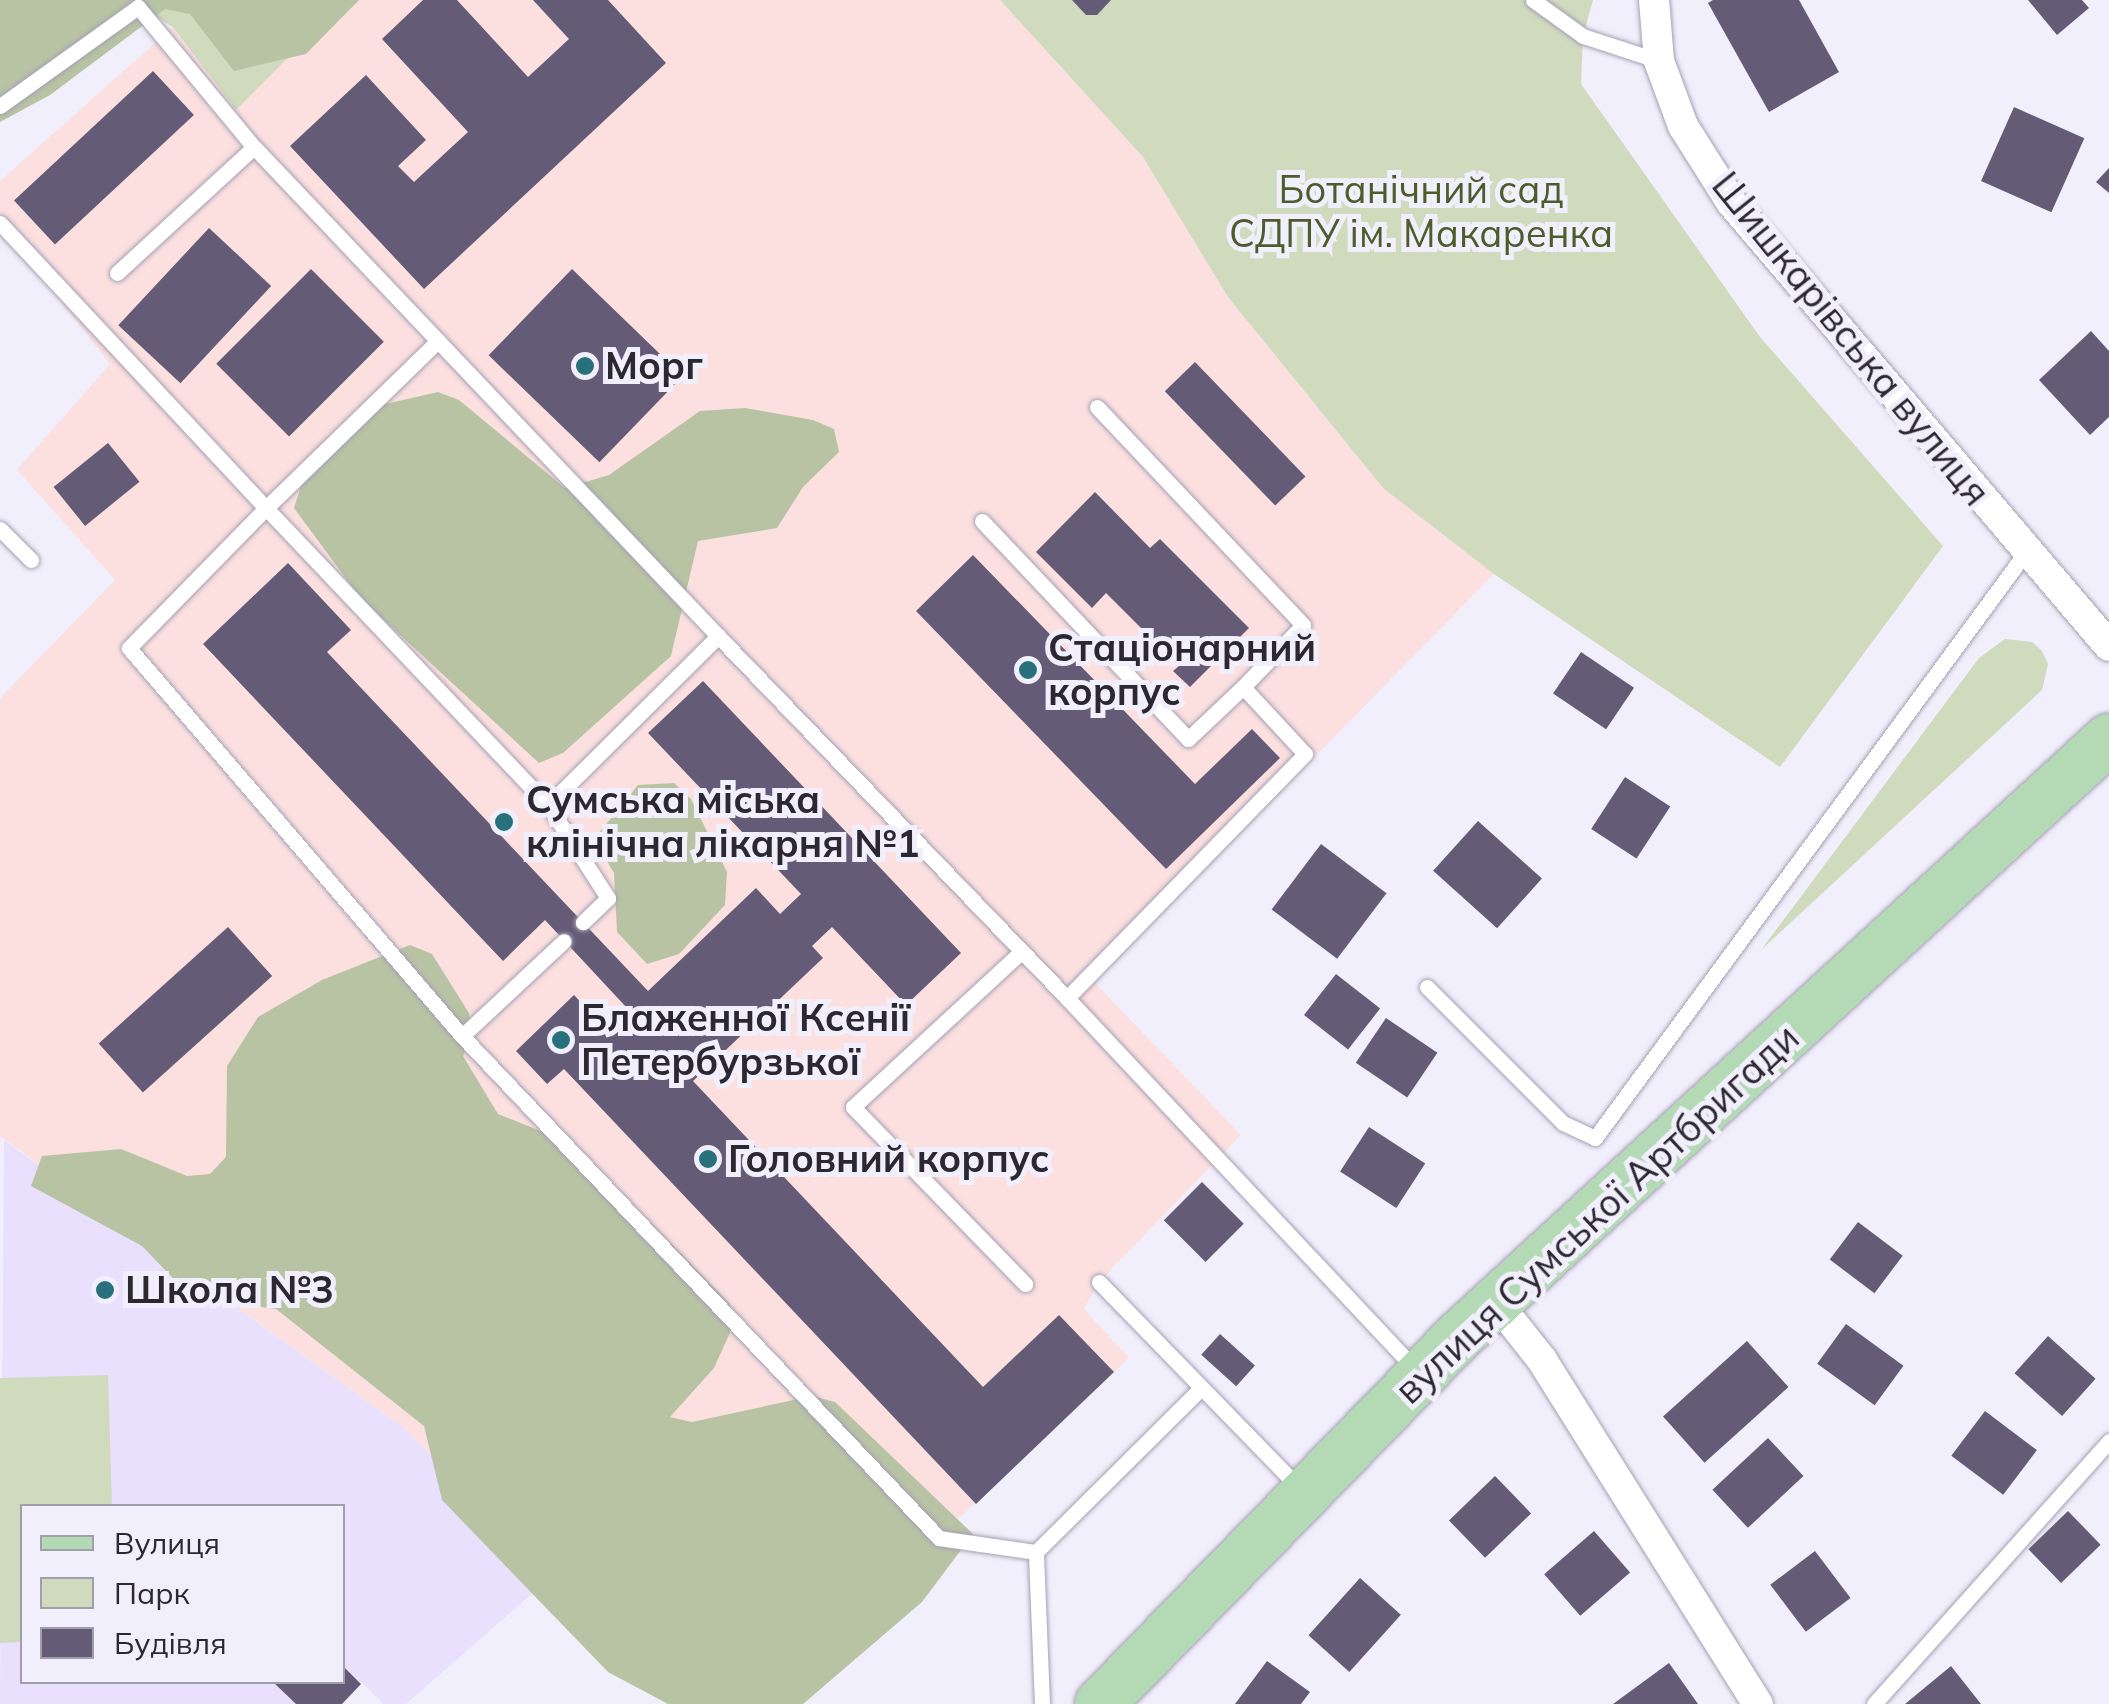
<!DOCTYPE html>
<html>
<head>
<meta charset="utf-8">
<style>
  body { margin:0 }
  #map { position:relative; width:2109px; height:1704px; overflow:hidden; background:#f2effc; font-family:Mulish,sans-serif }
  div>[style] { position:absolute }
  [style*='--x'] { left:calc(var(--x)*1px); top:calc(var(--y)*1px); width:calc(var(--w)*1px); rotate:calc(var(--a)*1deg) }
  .built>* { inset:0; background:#e8e0fd }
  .medical>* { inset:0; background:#fbe0df }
  .green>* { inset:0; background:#d0dabd }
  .forest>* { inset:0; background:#b8c3a3 }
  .building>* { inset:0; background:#645b77; transform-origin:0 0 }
  .roads { filter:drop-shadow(0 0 2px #a6a0b5) drop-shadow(0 0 2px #a6a0b5) }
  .service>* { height:15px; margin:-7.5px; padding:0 7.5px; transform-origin:7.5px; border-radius:7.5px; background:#fff }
  .minor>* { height:30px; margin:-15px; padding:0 15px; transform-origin:15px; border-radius:15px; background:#fff }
  .primary>* { height:50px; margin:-25px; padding:0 25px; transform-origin:25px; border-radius:25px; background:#b3d9b5 }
  .dots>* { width:28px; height:28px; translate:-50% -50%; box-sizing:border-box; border:5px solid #f2effc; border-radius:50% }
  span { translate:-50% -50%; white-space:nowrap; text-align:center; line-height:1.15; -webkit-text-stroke:10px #f2effc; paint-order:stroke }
  .park-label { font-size:38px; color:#4d5c2a }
  .street-label { font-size:38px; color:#2b2831 }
  .poi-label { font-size:38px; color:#2b2831; font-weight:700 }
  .left { translate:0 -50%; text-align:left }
  .legend { position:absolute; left:20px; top:1504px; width:325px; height:180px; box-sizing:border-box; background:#f2effc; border:2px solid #a29fab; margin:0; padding:12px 18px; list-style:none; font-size:30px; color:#2b2831 }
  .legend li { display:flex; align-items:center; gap:20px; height:50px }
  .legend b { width:50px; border:2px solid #a29fab }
</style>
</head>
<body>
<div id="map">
  <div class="built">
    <div style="clip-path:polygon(4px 1140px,407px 1430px,549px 1579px,406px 1704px,384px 1704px,343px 1665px,342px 1506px,22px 1506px,22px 1682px,273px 1682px,296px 1704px,0 1704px)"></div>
  </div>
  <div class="medical">
    <div style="clip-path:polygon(345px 0,1000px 0,1143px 157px,1228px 297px,1383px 488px,1494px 574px,1094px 982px,1241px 1135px,1099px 1282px,1084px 1309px,1129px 1358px,761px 1704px,667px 1704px,407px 1430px,0 1136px,0 698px,115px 580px,17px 470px,110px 364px,0 224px,0 181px,173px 27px,236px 109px)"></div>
  </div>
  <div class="green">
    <div style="clip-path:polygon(127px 0,345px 0,236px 110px,173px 27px)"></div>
    <div style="clip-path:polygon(1000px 0,1593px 0,1583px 36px,1581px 84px,1760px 337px,1943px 546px,1780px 767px,1494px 574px,1383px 488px,1228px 297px,1143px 157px)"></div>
    <div style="clip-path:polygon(2005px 639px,2032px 642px,2042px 651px,2048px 664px,2042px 690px,1761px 950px,1979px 658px)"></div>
    <div style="clip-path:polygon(108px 1375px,112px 1506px,22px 1506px,22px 1642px,0 1643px,0 1378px)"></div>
  </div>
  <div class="forest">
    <div style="clip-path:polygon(0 0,359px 0,306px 54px,234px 71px,190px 14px,165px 9px,50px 95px,0 122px)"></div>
    <div style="clip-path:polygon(438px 392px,459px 400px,565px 488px,609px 475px,700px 411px,745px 408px,813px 420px,834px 429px,839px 452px,803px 487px,777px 528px,698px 541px,671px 656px,563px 753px,539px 763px,361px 599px,294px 508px,304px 477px,381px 405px)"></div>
    <div style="clip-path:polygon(674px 783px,691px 799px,727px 872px,725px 905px,679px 954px,647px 964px,617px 932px,614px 873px,594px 839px,638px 785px)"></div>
    <div style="clip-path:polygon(410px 945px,432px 954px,469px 1013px,472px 1036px,463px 1056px,498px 1114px,574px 1144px,730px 1304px,733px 1326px,714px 1368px,670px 1417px,692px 1422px,812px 1396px,835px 1402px,973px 1534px,922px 1602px,803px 1704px,668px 1704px,608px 1672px,442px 1500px,424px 1426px,276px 1309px,192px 1298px,142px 1246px,31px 1186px,42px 1156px,121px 1149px,187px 1176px,210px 1174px,226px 1157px,227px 1066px,258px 1017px,322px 980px)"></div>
  </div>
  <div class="building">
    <div style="clip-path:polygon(423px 0,457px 0,528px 77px,569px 39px,533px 0,608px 0,666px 63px,424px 289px,290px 146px,366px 75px,426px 140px,398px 166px,414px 182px,468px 132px,382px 39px)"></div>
    <div style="clip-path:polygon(1072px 0,1111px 0,1097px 15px,1086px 15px)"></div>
    <div style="clip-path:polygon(1713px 0,1799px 0,1839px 72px,1769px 112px,1708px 3px)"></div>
    <div style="clip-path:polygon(2028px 0,2082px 0,2089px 8px,2057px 35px)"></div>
    <div style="left:153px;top:71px;width:60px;height:190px;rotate:47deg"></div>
    <div style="left:2014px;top:107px;width:77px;height:81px;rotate:24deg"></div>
    <div style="clip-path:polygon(2109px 168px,2109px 193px,2096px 182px)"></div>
    <div style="left:209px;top:228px;width:85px;height:133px;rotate:43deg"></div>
    <div style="left:311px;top:269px;width:103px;height:134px;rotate:45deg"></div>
    <div style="left:572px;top:269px;width:154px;height:120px;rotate:44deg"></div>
    <div style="clip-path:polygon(2091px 331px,2109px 351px,2109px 417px,2090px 435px,2039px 380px)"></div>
    <div style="left:1195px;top:362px;width:159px;height:42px;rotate:46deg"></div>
    <div style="left:108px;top:443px;width:50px;height:70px;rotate:51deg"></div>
    <div style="clip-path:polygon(1095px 492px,1150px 548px,1160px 539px,1249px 628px,1190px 687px,1173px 671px,1179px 666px,1106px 593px,1092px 608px,1036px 552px)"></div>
    <div style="clip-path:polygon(973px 555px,1195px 784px,1252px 729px,1280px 758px,1166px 869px,916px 611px)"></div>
    <div style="clip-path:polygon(288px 563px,351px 630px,327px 652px,648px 991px,756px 888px,780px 914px,801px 894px,648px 733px,703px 681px,961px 953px,906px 1005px,832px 927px,812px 946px,823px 958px,693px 1081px,983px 1387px,1059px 1315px,1114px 1372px,976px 1504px,564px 1069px,547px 1084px,516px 1051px,574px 995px,606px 1029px,627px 1008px,545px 920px,503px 961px,203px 644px)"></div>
    <div style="left:1581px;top:652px;width:64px;height:50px;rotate:34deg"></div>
    <div style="left:1625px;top:777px;width:54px;height:62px;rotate:33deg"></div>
    <div style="left:1478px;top:821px;width:86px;height:67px;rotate:42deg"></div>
    <div style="left:1321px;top:844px;width:82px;height:82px;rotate:37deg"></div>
    <div style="left:228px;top:927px;width:66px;height:174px;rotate:48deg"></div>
    <div style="left:1336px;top:974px;width:56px;height:52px;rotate:38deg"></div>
    <div style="left:1386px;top:1018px;width:62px;height:54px;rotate:34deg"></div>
    <div style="left:1369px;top:1127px;width:67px;height:53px;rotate:33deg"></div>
    <div style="left:1202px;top:1182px;width:59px;height:54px;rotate:45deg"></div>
    <div style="left:1858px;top:1222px;width:56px;height:47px;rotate:37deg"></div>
    <div style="left:1846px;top:1324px;width:71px;height:49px;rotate:36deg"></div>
    <div style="left:1220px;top:1334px;width:47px;height:28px;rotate:42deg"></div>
    <div style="left:2048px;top:1336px;width:64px;height:50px;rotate:42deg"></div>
    <div style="left:1747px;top:1341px;width:62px;height:113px;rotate:48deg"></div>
    <div style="left:1985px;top:1411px;width:65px;height:56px;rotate:37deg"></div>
    <div style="left:1768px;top:1438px;width:52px;height:76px;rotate:47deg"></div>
    <div style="left:1495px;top:1476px;width:52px;height:64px;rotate:46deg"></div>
    <div style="left:2068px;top:1511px;width:47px;height:55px;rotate:46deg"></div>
    <div style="left:1594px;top:1531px;width:55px;height:66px;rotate:49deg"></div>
    <div style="left:1815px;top:1551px;width:59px;height:56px;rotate:53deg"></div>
    <div style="left:1360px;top:1578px;width:55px;height:77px;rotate:42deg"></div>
    <div style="clip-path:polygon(1267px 1661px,1310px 1692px,1301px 1704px,1235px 1704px)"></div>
    <div style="clip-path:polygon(1669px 1663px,1698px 1704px,1613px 1704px)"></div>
    <div style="clip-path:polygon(342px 1665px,361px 1684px,342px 1704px,296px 1704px,273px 1682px,342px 1682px)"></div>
    <div style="clip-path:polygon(1951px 1666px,1981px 1704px,1905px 1704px)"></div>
  </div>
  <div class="roads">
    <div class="service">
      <div style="--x:1533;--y:0;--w:62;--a:35.8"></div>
      <div style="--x:1583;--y:36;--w:80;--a:18.2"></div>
      <div style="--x:0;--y:106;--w:170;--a:-35.7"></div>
      <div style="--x:138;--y:7;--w:182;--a:50.4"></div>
      <div style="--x:0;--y:223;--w:390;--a:47"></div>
      <div style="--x:266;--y:508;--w:240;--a:-44.2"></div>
      <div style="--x:117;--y:273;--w:186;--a:-42.6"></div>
      <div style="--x:254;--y:147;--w:674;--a:46.5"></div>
      <div style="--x:1097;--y:407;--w:300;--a:46.6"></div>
      <div style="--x:1303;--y:625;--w:86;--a:134.1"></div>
      <div style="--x:982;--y:521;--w:300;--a:46.6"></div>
      <div style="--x:1188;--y:739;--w:76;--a:-43.4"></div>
      <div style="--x:1243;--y:687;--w:91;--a:47.2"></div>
      <div style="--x:1305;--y:754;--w:341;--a:134.3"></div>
      <div style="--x:1067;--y:998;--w:509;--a:46.83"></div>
      <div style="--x:0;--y:529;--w:44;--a:45"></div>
      <div style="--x:548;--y:805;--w:111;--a:57.2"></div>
      <div style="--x:608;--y:898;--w:35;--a:136"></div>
      <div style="--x:1022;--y:951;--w:230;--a:137.3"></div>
      <div style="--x:853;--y:1107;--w:247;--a:45.8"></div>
      <div style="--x:1427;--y:987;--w:192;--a:45"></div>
      <div style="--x:1563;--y:1123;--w:35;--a:25"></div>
      <div style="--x:1595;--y:1138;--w:727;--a:-53.67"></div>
      <div style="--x:462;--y:1036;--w:139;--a:-43"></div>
      <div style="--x:1099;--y:1282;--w:287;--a:45.8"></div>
      <div style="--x:1036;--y:1552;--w:98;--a:-171.8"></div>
      <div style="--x:939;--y:1538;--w:692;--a:-133.54"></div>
      <div style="--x:462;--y:1036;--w:511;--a:-130.64"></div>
      <div style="--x:129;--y:648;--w:196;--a:-45.6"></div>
      <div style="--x:266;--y:508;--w:410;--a:46.5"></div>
      <div style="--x:548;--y:805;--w:240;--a:-44.8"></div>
      <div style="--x:718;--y:636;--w:503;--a:46.05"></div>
      <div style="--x:1042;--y:1704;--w:152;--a:-92.3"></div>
      <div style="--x:1036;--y:1552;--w:231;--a:-44.8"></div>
      <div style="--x:1874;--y:1704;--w:353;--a:-48.2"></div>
    </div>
    <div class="minor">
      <div style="--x:1654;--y:0;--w:61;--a:85.3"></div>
      <div style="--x:1659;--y:61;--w:69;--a:69.7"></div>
      <div style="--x:1683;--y:126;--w:90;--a:57.7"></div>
      <div style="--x:1731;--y:202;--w:583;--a:49.59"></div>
      <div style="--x:1497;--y:1303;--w:73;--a:51.7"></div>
      <div style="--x:1542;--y:1360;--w:406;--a:57.9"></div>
    </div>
    <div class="primary">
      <div style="--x:1100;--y:1704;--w:514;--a:-45.71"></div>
      <div style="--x:1459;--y:1336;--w:883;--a:-42.57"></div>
    </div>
  </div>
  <div class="dots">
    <div style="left:585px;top:366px;background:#28707b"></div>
    <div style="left:1028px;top:670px;background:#28707b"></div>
    <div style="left:504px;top:822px;background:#28707b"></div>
    <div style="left:561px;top:1040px;background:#28707b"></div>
    <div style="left:708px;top:1159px;background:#28707b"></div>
    <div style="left:105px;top:1290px;background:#28707b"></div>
  </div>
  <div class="park-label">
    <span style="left:1421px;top:212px">Ботанічний сад<br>СДПУ ім. Макаренка</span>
  </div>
  <div class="street-label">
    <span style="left:1851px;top:339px;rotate:51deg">Шишкарівська вулиця</span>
    <span style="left:1597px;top:1214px;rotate:-43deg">вулиця Сумської Артбригади</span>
  </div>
  <div class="poi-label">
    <span class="left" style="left:605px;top:366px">Морг</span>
    <span class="left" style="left:1048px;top:670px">Стаціонарний<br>корпус</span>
    <span class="left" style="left:526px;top:822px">Сумська міська<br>клінічна лікарня №1</span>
    <span class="left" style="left:581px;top:1040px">Блаженної Ксенії<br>Петербурзької</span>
    <span class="left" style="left:728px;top:1159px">Головний корпус</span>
    <span class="left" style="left:125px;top:1290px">Школа №3</span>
  </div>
  <ul class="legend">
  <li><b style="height:12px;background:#b3d9b5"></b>Вулиця</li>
  <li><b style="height:28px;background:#d0dabd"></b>Парк</li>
  <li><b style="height:28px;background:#645b77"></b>Будівля</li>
  </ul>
</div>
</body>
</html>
